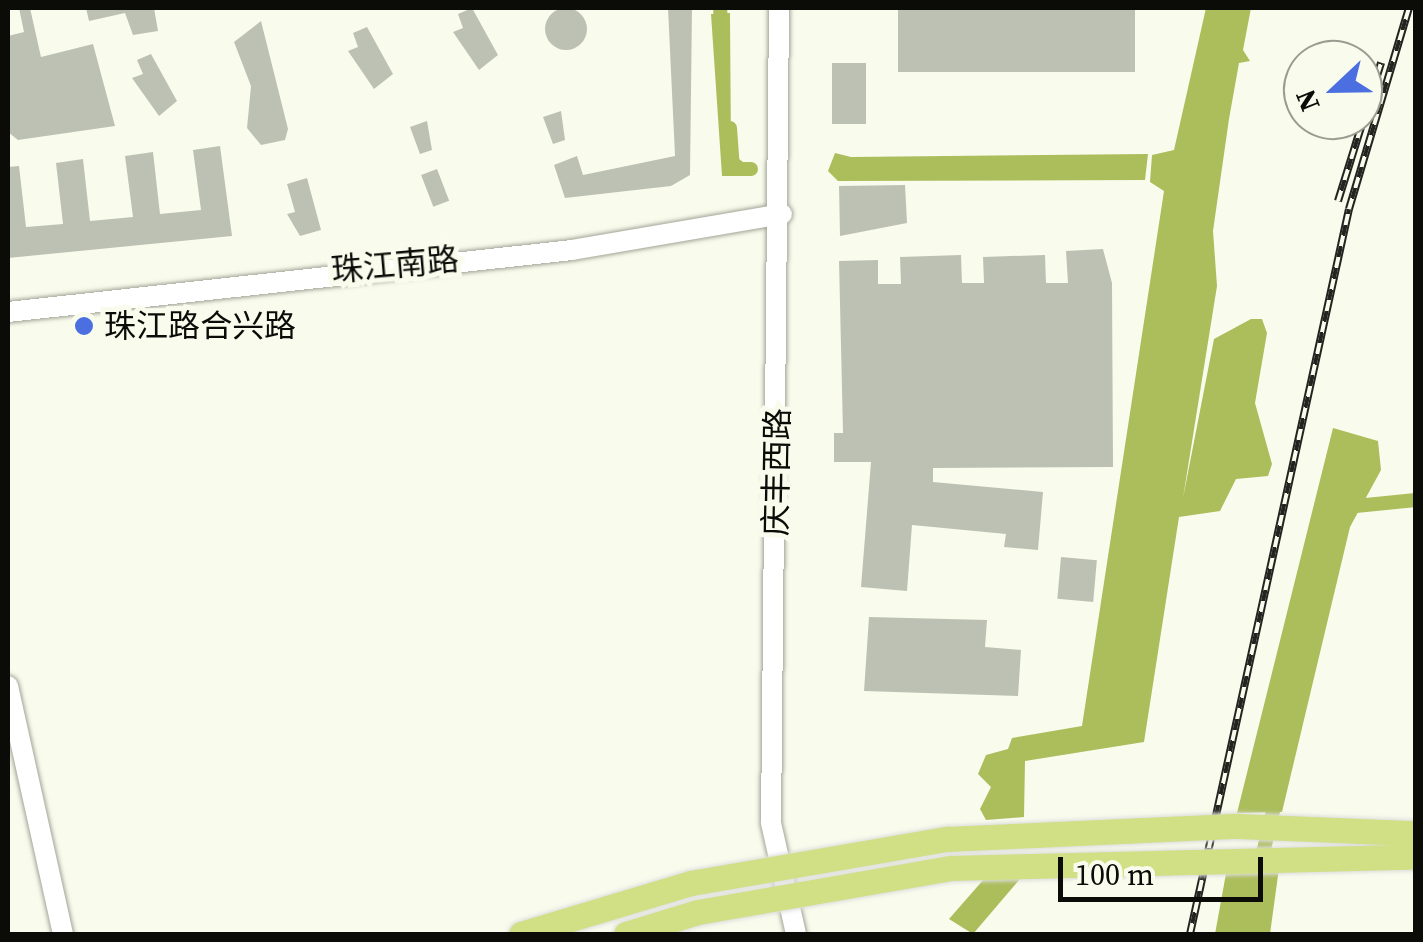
<!DOCTYPE html>
<html>
<head>
<meta charset="utf-8">
<style>
  body { margin:0 }
  #map { position:relative; width:1423px; height:942px; overflow:hidden; background:#f9fced; font-family:"Source Serif 4","Noto Sans SC",serif }
  div>[style] { position:absolute }
  [style*='--x'] { left:calc(var(--x)*1px); top:calc(var(--y)*1px); width:calc(var(--w)*1px); rotate:calc(var(--a)*1deg) }
  .water>* { inset:0; background:#acbd5c }
  .canal>* { height:14px; margin:-7px; padding:0 7px; transform-origin:7px; border-radius:7px; background:#acbd5c }
  .building>* { inset:0; background:#bdc1b3; transform-origin:0 0 }
  .round { border-radius:50% }
  .roads { filter:drop-shadow(0 0 2px #a1a597) drop-shadow(0 0 2px #a1a597) }
  .tertiary>* { height:20px; margin:-10px; padding:0 10px; transform-origin:10px; border-radius:10px; background:#fff }
  .rail>* { height:8px; margin-top:-4px; transform-origin:0; background:repeating-linear-gradient(90deg,#f9fced 0 11px,#23241f 0 22px); box-sizing:border-box; border-block:2px solid #23241f }
  .bridges { filter:drop-shadow(0 0 2px #dddddc) drop-shadow(0 0 2px #dddddc) }
  .primary-bridge>* { height:25px; margin:-12.5px; padding:0 12.5px; transform-origin:12.5px; border-radius:12.5px; background:#d1df85 }
  .dots>* { width:28px; height:28px; translate:-50% -50%; box-sizing:border-box; border:5px solid #f9fced; border-radius:50% }
  span { translate:-50% -50%; white-space:nowrap; text-align:center; line-height:1.15; -webkit-text-stroke:10px #f9fced; paint-order:stroke }
  .street-label { font-size:32px; color:#0b0c08 }
  .poi-label { font-size:32px; color:#0b0c08 }
  .left { translate:0 -50%; text-align:left }
  .frame { position:absolute; inset:0; border:10px solid #0b0c08; pointer-events:none }
  .north { position:absolute; left:1283px; top:40px; width:100px; height:100px; box-sizing:border-box; background:#f9fced; border:2px solid #9a9c91; border-radius:50%; rotate:248deg; font-size:28px; font-weight:700; line-height:40px; text-align:center; color:#0b0c08 }
  .north::after { content:''; display:block; margin:auto; width:35px; height:45px; background:#4b6ee1; clip-path:polygon(50% 0,100% 100%,50% 72%,0 100%) }
  .scale { position:absolute; left:1058px; top:857px; width:205px; height:45px; box-sizing:border-box; border:5px solid #0b0c08; border-top:0; padding-left:12px; font-size:30px; line-height:35px; white-space:nowrap; color:#0b0c08; -webkit-text-stroke:8px #f9fced; paint-order:stroke }
</style>
</head>
<body>
<div id="map">
  <div class="water">
    <div style="clip-path:polygon(1206px 8px,1251px 8px,1243px 50px,1250px 61px,1239px 63px,1229px 119px,1213px 231px,1217px 286px,1183px 498px,1214px 339px,1251px 319px,1262px 319px,1267px 333px,1255px 403px,1272px 464px,1268px 476px,1236px 479px,1220px 511px,1179px 517px,1144px 742px,1025px 761px,1024px 817px,986px 820px,980px 809px,991px 787px,978px 774px,986px 755px,1008px 749px,1012px 738px,1082px 726px,1164px 191px,1150px 182px,1152px 155px,1174px 150px)"></div>
    <div style="clip-path:polygon(730px 13px,731px 153px,743px 162px,742px 176px,722px 176px,711px 14px)"></div>
    <div style="clip-path:polygon(835px 153px,851px 157px,1148px 154px,1145px 180px,838px 181px,828px 171px)"></div>
    <div style="clip-path:polygon(1333px 428px,1378px 441px,1381px 470px,1350px 527px,1282px 812px,1237px 813px)"></div>
    <div style="clip-path:polygon(1227px 868px,1279px 868px,1270px 934px,1215px 934px)"></div>
    <div style="clip-path:polygon(1026px 872px,973px 934px,949px 919px,984px 879px)"></div>
  </div>
  <div class="canal">
    <div style="--x:720;--y:8;--w:24;--a:85"></div>
    <div style="--x:730;--y:128;--w:41;--a:85.8"></div>
    <div style="--x:733;--y:169;--w:18;--a:0"></div>
    <div style="--x:1346;--y:507;--w:70;--a:-5.7"></div>
    <div style="--x:1260;--y:866;--w:74;--a:-76.7"></div>
  </div>
  <div class="building">
    <div style="clip-path:polygon(19px 8px,30px 8px,41px 57px,93px 44px,115px 126px,18px 140px,8px 132px,8px 36px,24px 32px)"></div>
    <div style="clip-path:polygon(86px 8px,154px 8px,158px 31px,133px 35px,125px 13px,89px 21px)"></div>
    <div style="clip-path:polygon(472px 8px,498px 55px,479px 70px,453px 32px,463px 28px,458px 14px)"></div>
    <div style="clip-path:polygon(668px 8px,692px 8px,690px 175px,671px 186px,565px 198px,554px 165px,577px 156px,583px 175px,675px 156px)"></div>
    <div style="left:898px;top:8px;width:237px;height:64px"></div>
    <div class="round" style="left:545px;top:8px;width:42px;height:42px"></div>
    <div style="clip-path:polygon(261px 21px,288px 129px,285px 140px,261px 145px,247px 128px,251px 86px,234px 42px)"></div>
    <div style="clip-path:polygon(367px 27px,393px 74px,374px 89px,348px 51px,358px 47px,353px 33px)"></div>
    <div style="clip-path:polygon(151px 54px,177px 101px,159px 116px,132px 78px,143px 74px,137px 60px)"></div>
    <div style="left:832px;top:63px;width:34px;height:61px"></div>
    <div style="clip-path:polygon(561px 111px,565px 140px,553px 144px,543px 117px)"></div>
    <div style="clip-path:polygon(427px 121px,432px 150px,420px 154px,410px 127px)"></div>
    <div style="clip-path:polygon(220px 146px,232px 236px,8px 258px,8px 167px,19px 166px,26px 227px,63px 224px,56px 163px,83px 159px,90px 221px,133px 217px,125px 156px,153px 152px,160px 214px,201px 210px,193px 150px)"></div>
    <div style="left:437px;top:169px;width:34px;height:17px;rotate:69deg"></div>
    <div style="clip-path:polygon(307px 178px,321px 230px,300px 236px,287px 214px,295px 212px,287px 184px)"></div>
    <div style="clip-path:polygon(905px 185px,907px 223px,840px 236px,839px 186px)"></div>
    <div style="clip-path:polygon(1103px 249px,1112px 283px,1113px 467px,933px 468px,933px 482px,1043px 492px,1038px 550px,1004px 547px,1006px 534px,912px 525px,907px 591px,861px 587px,871px 462px,834px 462px,834px 433px,843px 433px,839px 261px,878px 260px,878px 284px,901px 284px,900px 257px,961px 255px,962px 283px,984px 283px,983px 257px,1045px 255px,1046px 283px,1068px 283px,1066px 251px)"></div>
    <div style="left:1061px;top:557px;width:36px;height:42px;rotate:5deg"></div>
    <div style="clip-path:polygon(869px 617px,987px 620px,985px 647px,1021px 650px,1018px 696px,864px 691px)"></div>
  </div>
  <div class="roads">
    <div class="tertiary">
      <div style="--x:779;--y:8;--w:815;--a:90.56"></div>
      <div style="--x:771;--y:823;--w:114;--a:77.3"></div>
      <div style="--x:8;--y:312;--w:567;--a:-6.27"></div>
      <div style="--x:572;--y:250;--w:213;--a:-9.7"></div>
      <div style="--x:8;--y:686;--w:254;--a:77.5"></div>
    </div>
  </div>
  <div class="rail">
    <div style="--x:1338;--y:201;--w:145;--a:-72.7"></div>
    <div style="--x:1190;--y:934;--w:742;--a:-77.63"></div>
    <div style="--x:1349;--y:209;--w:210;--a:-73.4"></div>
  </div>
  <div class="bridges">
    <div class="primary-bridge">
      <div style="--x:521;--y:934;--w:177;--a:-16.7"></div>
      <div style="--x:691;--y:883;--w:260;--a:-9.8"></div>
      <div style="--x:947;--y:839;--w:291;--a:-2.6"></div>
      <div style="--x:1238;--y:826;--w:178;--a:2.3"></div>
      <div style="--x:626;--y:934;--w:75;--a:-17"></div>
      <div style="--x:698;--y:912;--w:257;--a:-9.9"></div>
      <div style="--x:951;--y:868;--w:465;--a:-1.4"></div>
    </div>
  </div>
  <div class="dots">
    <div style="left:84px;top:326px;background:#4b6ee1"></div>
  </div>
  <div class="street-label">
    <span style="left:395px;top:265px;rotate:-5deg">珠江南路</span>
    <span style="left:777px;top:472px;rotate:-89deg">庆丰西路</span>
  </div>
  <div class="poi-label">
    <span class="left" style="left:104px;top:326px">珠江路合兴路</span>
  </div>
  <div class="frame"></div>
  <div class="north">N</div>
  <div class="scale">100 m</div>
</div>
</body>
</html>
